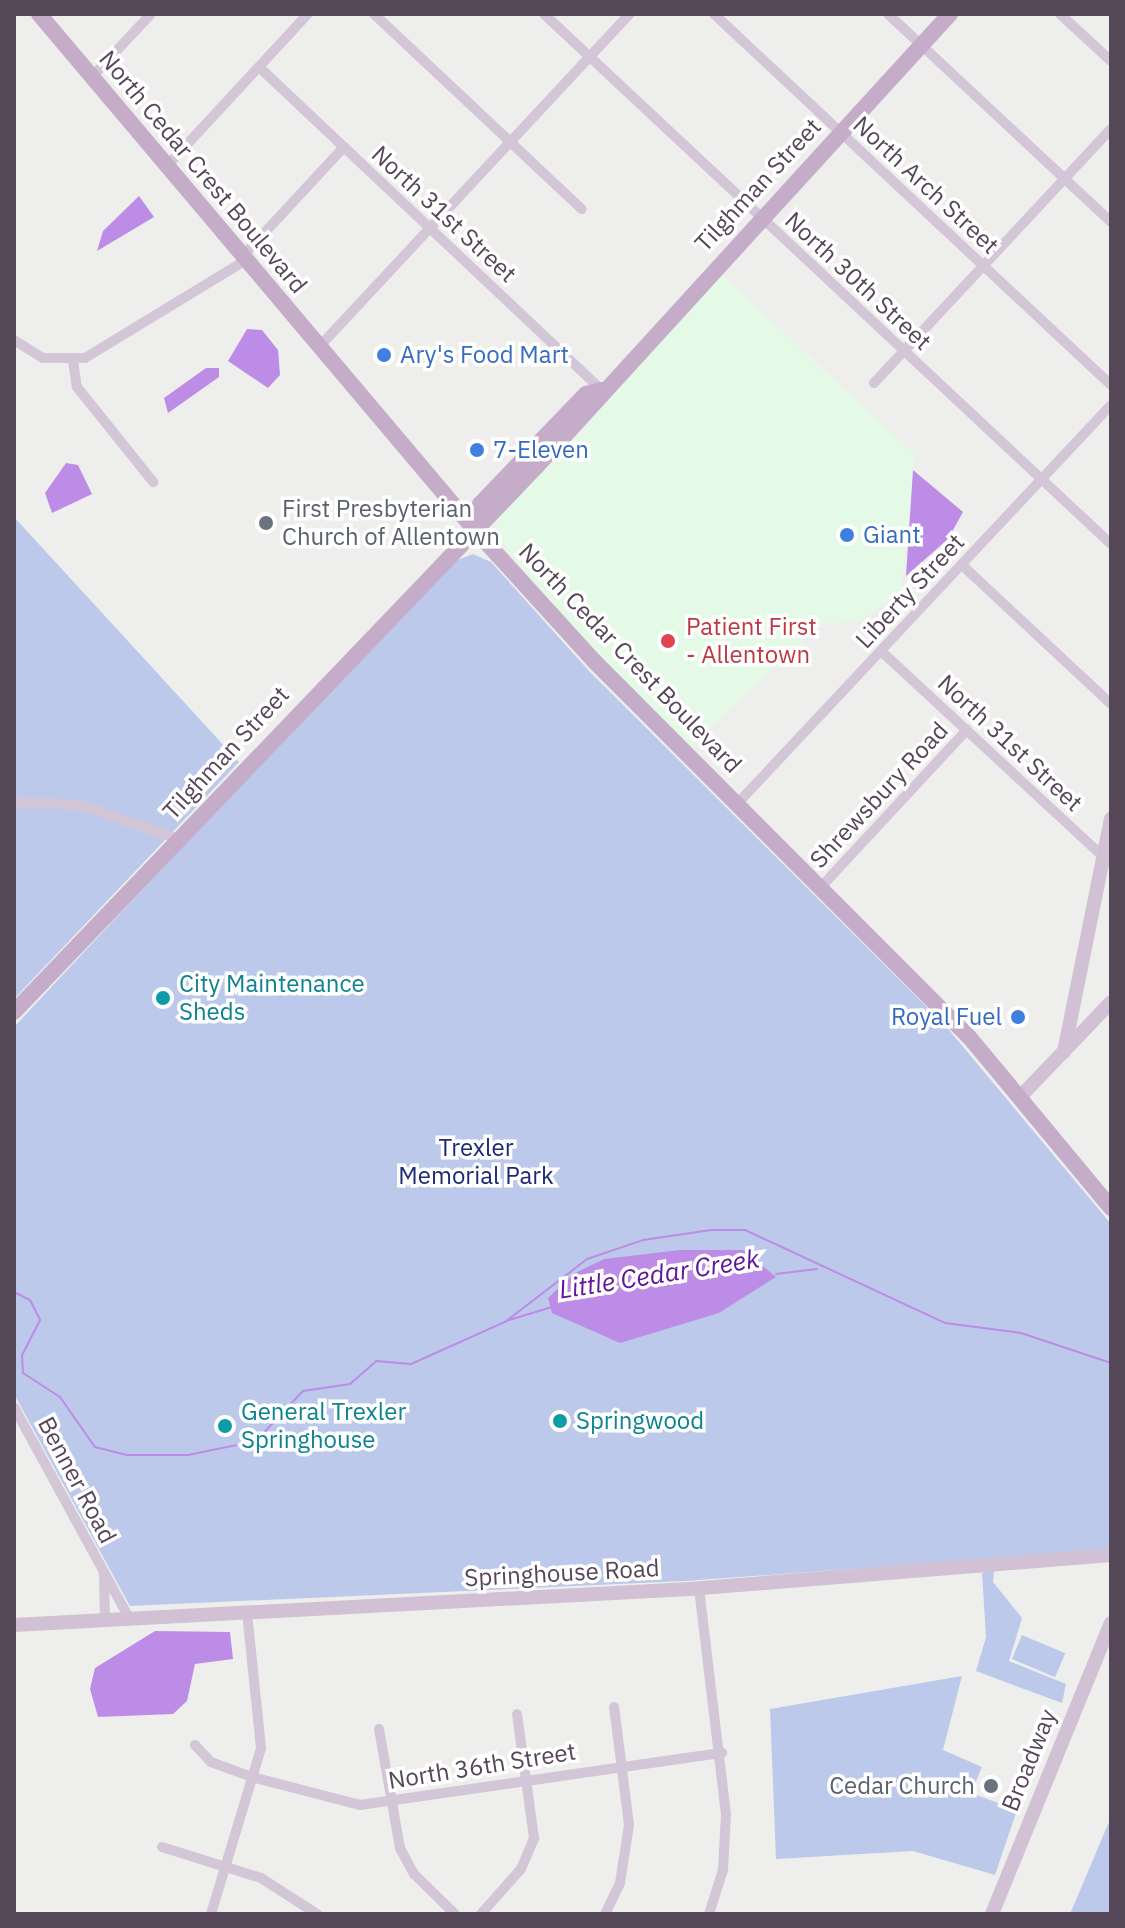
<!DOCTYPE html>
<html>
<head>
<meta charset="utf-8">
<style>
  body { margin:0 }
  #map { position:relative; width:1125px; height:1928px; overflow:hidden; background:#eeefec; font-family:"IBM Plex Sans",sans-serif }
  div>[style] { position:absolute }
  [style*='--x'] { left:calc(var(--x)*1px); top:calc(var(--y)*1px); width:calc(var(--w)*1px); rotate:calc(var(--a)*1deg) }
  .commercial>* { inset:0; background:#e5fae6 }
  .green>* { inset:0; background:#bcc9eb; transform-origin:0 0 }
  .water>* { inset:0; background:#bd8ce6 }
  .stream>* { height:2px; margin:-1px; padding:0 1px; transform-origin:1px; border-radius:1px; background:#bd8ce6 }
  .street>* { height:10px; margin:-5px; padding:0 5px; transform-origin:5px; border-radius:5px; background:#d3c6d6 }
  .secondary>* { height:14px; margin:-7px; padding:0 7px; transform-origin:7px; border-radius:7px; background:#d2c0d5 }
  .primary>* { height:16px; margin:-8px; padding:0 8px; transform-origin:8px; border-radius:8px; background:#c5adca }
  .dots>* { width:22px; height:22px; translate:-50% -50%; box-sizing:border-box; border:4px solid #fff; border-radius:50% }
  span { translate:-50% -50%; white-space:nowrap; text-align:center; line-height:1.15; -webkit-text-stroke:7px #fff; paint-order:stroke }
  .street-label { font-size:24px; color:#554658 }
  .shop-label { font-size:24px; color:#366cbe }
  .left { translate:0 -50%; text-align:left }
  .right { translate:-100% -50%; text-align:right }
  .worship-label { font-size:24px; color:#5b616d }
  .health-label { font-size:24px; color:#be3a42 }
  .culture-label { font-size:24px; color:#0d838f }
  .park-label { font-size:24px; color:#1c2a75 }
  .water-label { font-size:26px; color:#60159d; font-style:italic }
  .frame { position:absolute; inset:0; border:16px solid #554658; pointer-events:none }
</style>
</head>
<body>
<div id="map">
  <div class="commercial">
    <div style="clip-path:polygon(720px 273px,915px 455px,901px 592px,861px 621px,818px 624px,690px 748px,565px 623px,494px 532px,499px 513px,566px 450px)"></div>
  </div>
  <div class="green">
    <div style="clip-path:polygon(14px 517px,239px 762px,14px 999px)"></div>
    <div style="clip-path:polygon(473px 554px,491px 562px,590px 672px,944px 1024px,1111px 1224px,1111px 1550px,685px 1581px,130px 1606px,14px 1394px,14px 1027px,296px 725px,455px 561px)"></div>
    <div style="clip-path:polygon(994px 1570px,993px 1582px,1022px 1618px,1009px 1661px,1066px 1684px,1062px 1703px,976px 1671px,986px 1637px,982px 1573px)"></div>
    <div style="left:1022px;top:1635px;width:47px;height:26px;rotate:23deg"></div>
    <div style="clip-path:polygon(962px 1676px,943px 1750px,982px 1767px,971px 1793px,1017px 1810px,995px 1875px,913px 1851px,776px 1859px,770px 1709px)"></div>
    <div style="clip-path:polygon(1111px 1818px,1111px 1914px,1070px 1914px,1106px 1829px)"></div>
  </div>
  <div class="water">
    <div style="clip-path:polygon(139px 196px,154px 217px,97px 251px,103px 231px)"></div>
    <div style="clip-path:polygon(247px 329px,262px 330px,278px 350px,280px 375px,268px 388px,228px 361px)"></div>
    <div style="clip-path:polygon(206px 368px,219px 368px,219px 377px,168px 413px,164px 398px)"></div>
    <div style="clip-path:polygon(66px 463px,78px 465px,92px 494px,52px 513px,45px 493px)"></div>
    <div style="clip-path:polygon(913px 470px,963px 512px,948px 539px,906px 576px)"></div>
    <div style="clip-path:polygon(680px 1250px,743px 1250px,776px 1277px,719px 1313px,620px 1343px,552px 1313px,548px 1298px,575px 1273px,604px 1259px)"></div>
    <div style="clip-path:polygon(155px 1631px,230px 1632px,233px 1659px,195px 1664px,187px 1701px,173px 1714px,98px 1717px,90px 1689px,95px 1668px)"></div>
  </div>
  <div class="stream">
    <div style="--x:776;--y:1274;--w:41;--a:-7"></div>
    <div style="--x:14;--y:1292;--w:18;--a:27"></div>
    <div style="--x:30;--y:1300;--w:22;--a:63"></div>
    <div style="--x:40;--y:1320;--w:39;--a:117"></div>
    <div style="--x:22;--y:1355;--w:18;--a:87"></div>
    <div style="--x:23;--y:1373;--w:44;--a:33"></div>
    <div style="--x:60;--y:1397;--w:61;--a:55"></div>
    <div style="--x:95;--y:1447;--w:34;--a:14"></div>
    <div style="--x:128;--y:1455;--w:60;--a:0"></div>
    <div style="--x:188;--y:1455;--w:69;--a:-11.6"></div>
    <div style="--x:256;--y:1441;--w:69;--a:-46.8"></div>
    <div style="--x:303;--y:1391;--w:48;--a:-8.5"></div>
    <div style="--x:350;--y:1384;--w:35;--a:-41"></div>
    <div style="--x:376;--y:1361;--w:35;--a:5"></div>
    <div style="--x:411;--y:1364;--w:103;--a:-24.1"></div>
    <div style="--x:505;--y:1322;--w:103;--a:-37.5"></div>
    <div style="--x:587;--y:1259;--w:59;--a:-18.7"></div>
    <div style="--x:643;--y:1240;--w:69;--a:-8.4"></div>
    <div style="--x:711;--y:1230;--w:34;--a:0"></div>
    <div style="--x:745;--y:1230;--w:221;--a:24.9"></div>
    <div style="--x:945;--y:1323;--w:77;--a:7.5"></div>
    <div style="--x:1021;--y:1333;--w:95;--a:18.4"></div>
    <div style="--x:506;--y:1321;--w:48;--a:-16.9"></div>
  </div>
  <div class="street">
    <div style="--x:374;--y:14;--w:285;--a:43.2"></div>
    <div style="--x:544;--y:14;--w:776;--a:43.07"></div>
    <div style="--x:714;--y:14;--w:543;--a:43.06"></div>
    <div style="--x:888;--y:14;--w:305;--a:43"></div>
    <div style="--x:1060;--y:14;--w:69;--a:42.7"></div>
    <div style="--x:259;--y:67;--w:471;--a:43.3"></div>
    <div style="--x:92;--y:77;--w:86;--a:-46.9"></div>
    <div style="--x:167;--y:166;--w:207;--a:-47.2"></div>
    <div style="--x:243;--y:256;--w:149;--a:-47.2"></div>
    <div style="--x:14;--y:340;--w:34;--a:32"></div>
    <div style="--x:43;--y:358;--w:42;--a:0"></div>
    <div style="--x:85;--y:358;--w:188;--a:-31.3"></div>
    <div style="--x:319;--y:347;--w:456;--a:-47"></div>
    <div style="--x:73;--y:360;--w:27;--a:82"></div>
    <div style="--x:77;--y:387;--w:122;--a:51.3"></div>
    <div style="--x:874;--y:383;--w:347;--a:-47"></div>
    <div style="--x:962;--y:565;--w:204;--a:43"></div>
    <div style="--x:881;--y:651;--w:313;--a:42.8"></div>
    <div style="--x:14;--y:802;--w:66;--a:2.6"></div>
    <div style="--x:80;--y:805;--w:104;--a:19.1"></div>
    <div style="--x:737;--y:804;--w:547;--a:-46.85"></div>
    <div style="--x:820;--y:888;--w:216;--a:-47.1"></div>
    <div style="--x:14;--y:1407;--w:238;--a:61.4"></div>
    <div style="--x:104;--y:1574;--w:43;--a:88.7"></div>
    <div style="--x:699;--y:1588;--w:228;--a:83.2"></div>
    <div style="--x:726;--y:1814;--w:56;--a:93.1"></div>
    <div style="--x:723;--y:1870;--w:46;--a:107.7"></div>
    <div style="--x:379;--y:1729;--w:121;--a:80"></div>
    <div style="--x:400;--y:1848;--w:30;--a:62"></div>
    <div style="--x:414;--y:1874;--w:57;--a:44.3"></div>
    <div style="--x:195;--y:1745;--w:23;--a:47"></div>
    <div style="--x:211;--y:1762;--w:44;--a:20.1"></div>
    <div style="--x:252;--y:1777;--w:112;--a:14.5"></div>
    <div style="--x:360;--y:1805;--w:366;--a:-8.2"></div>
    <div style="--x:162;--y:1847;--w:104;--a:17.4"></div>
    <div style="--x:261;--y:1878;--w:67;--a:32.7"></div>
    <div style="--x:211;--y:1914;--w:173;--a:-73.2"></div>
    <div style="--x:261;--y:1748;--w:137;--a:-95.9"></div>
    <div style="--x:481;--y:1914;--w:60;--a:-48.4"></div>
    <div style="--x:521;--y:1869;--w:34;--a:-67"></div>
    <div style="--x:534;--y:1838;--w:125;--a:-97.8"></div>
    <div style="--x:605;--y:1914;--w:34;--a:-64"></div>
    <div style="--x:620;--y:1883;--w:59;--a:-81.2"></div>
    <div style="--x:629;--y:1825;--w:119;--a:-97.2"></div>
  </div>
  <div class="secondary">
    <div style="--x:1064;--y:1052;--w:238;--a:-78.6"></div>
    <div style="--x:1021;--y:1096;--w:130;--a:-46.2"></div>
    <div style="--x:14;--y:1625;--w:676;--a:-3.05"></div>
    <div style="--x:689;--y:1589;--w:423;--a:-4.6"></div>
    <div style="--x:992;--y:1914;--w:314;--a:-67.8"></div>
  </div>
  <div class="primary">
    <div style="--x:39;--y:14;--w:673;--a:49.82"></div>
    <div style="--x:473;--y:528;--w:180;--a:47.7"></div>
    <div style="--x:594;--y:661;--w:532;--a:45.08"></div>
    <div style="--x:970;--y:1038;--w:221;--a:50.3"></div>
    <div style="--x:473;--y:528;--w:25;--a:-74"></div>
    <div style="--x:480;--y:504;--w:153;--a:-46.1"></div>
    <div style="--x:586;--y:394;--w:16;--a:-14"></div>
    <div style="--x:14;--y:1012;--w:755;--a:-46.23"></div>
    <div style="--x:536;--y:467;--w:614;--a:-47.58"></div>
  </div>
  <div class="dots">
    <div style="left:384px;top:355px;background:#3f7fe0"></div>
    <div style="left:477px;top:450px;background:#3f7fe0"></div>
    <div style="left:266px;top:523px;background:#6b7280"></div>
    <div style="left:847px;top:535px;background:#3f7fe0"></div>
    <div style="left:668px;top:641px;background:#e0444e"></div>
    <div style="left:163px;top:998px;background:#0f9aa8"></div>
    <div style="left:1018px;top:1017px;background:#3f7fe0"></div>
    <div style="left:560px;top:1421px;background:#0f9aa8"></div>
    <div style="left:225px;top:1426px;background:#0f9aa8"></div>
    <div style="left:991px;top:1786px;background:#6b7280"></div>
  </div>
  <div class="street-label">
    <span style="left:203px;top:172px;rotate:50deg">North Cedar Crest Boulevard</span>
    <span style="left:758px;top:185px;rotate:-47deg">Tilghman Street</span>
    <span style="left:926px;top:185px;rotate:43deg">North Arch Street</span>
    <span style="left:444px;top:214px;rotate:43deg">North 31st Street</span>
    <span style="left:858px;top:281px;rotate:43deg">North 30th Street</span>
    <span style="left:910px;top:591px;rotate:-47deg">Liberty Street</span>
    <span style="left:630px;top:658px;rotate:46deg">North Cedar Crest Boulevard</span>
    <span style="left:1010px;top:743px;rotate:43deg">North 31st Street</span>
    <span style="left:226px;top:753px;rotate:-47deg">Tilghman Street</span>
    <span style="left:879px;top:795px;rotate:-47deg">Shrewsbury Road</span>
    <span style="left:77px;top:1480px;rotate:62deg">Benner Road</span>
    <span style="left:562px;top:1573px;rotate:-3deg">Springhouse Road</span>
    <span style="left:1029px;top:1760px;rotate:-68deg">Broadway</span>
    <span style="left:482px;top:1766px;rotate:-9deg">North 36th Street</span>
  </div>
  <div class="shop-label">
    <span class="left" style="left:400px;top:355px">Ary's Food Mart</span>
    <span class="left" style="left:493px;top:450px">7-Eleven</span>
    <span class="left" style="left:863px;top:535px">Giant</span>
    <span class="right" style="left:1002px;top:1017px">Royal Fuel</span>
  </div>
  <div class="worship-label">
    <span class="left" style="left:282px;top:523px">First Presbyterian<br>Church of Allentown</span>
    <span class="right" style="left:975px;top:1786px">Cedar Church</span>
  </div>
  <div class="health-label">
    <span class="left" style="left:686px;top:641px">Patient First<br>- Allentown</span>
  </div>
  <div class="culture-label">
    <span class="left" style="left:179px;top:998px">City Maintenance<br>Sheds</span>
    <span class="left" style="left:241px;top:1426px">General Trexler<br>Springhouse</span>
    <span class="left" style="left:576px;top:1421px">Springwood</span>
  </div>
  <div class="park-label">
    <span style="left:476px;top:1162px">Trexler<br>Memorial Park</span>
  </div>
  <div class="water-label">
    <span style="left:659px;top:1274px;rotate:-9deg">Little Cedar Creek</span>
  </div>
  <div class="frame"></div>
</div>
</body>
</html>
